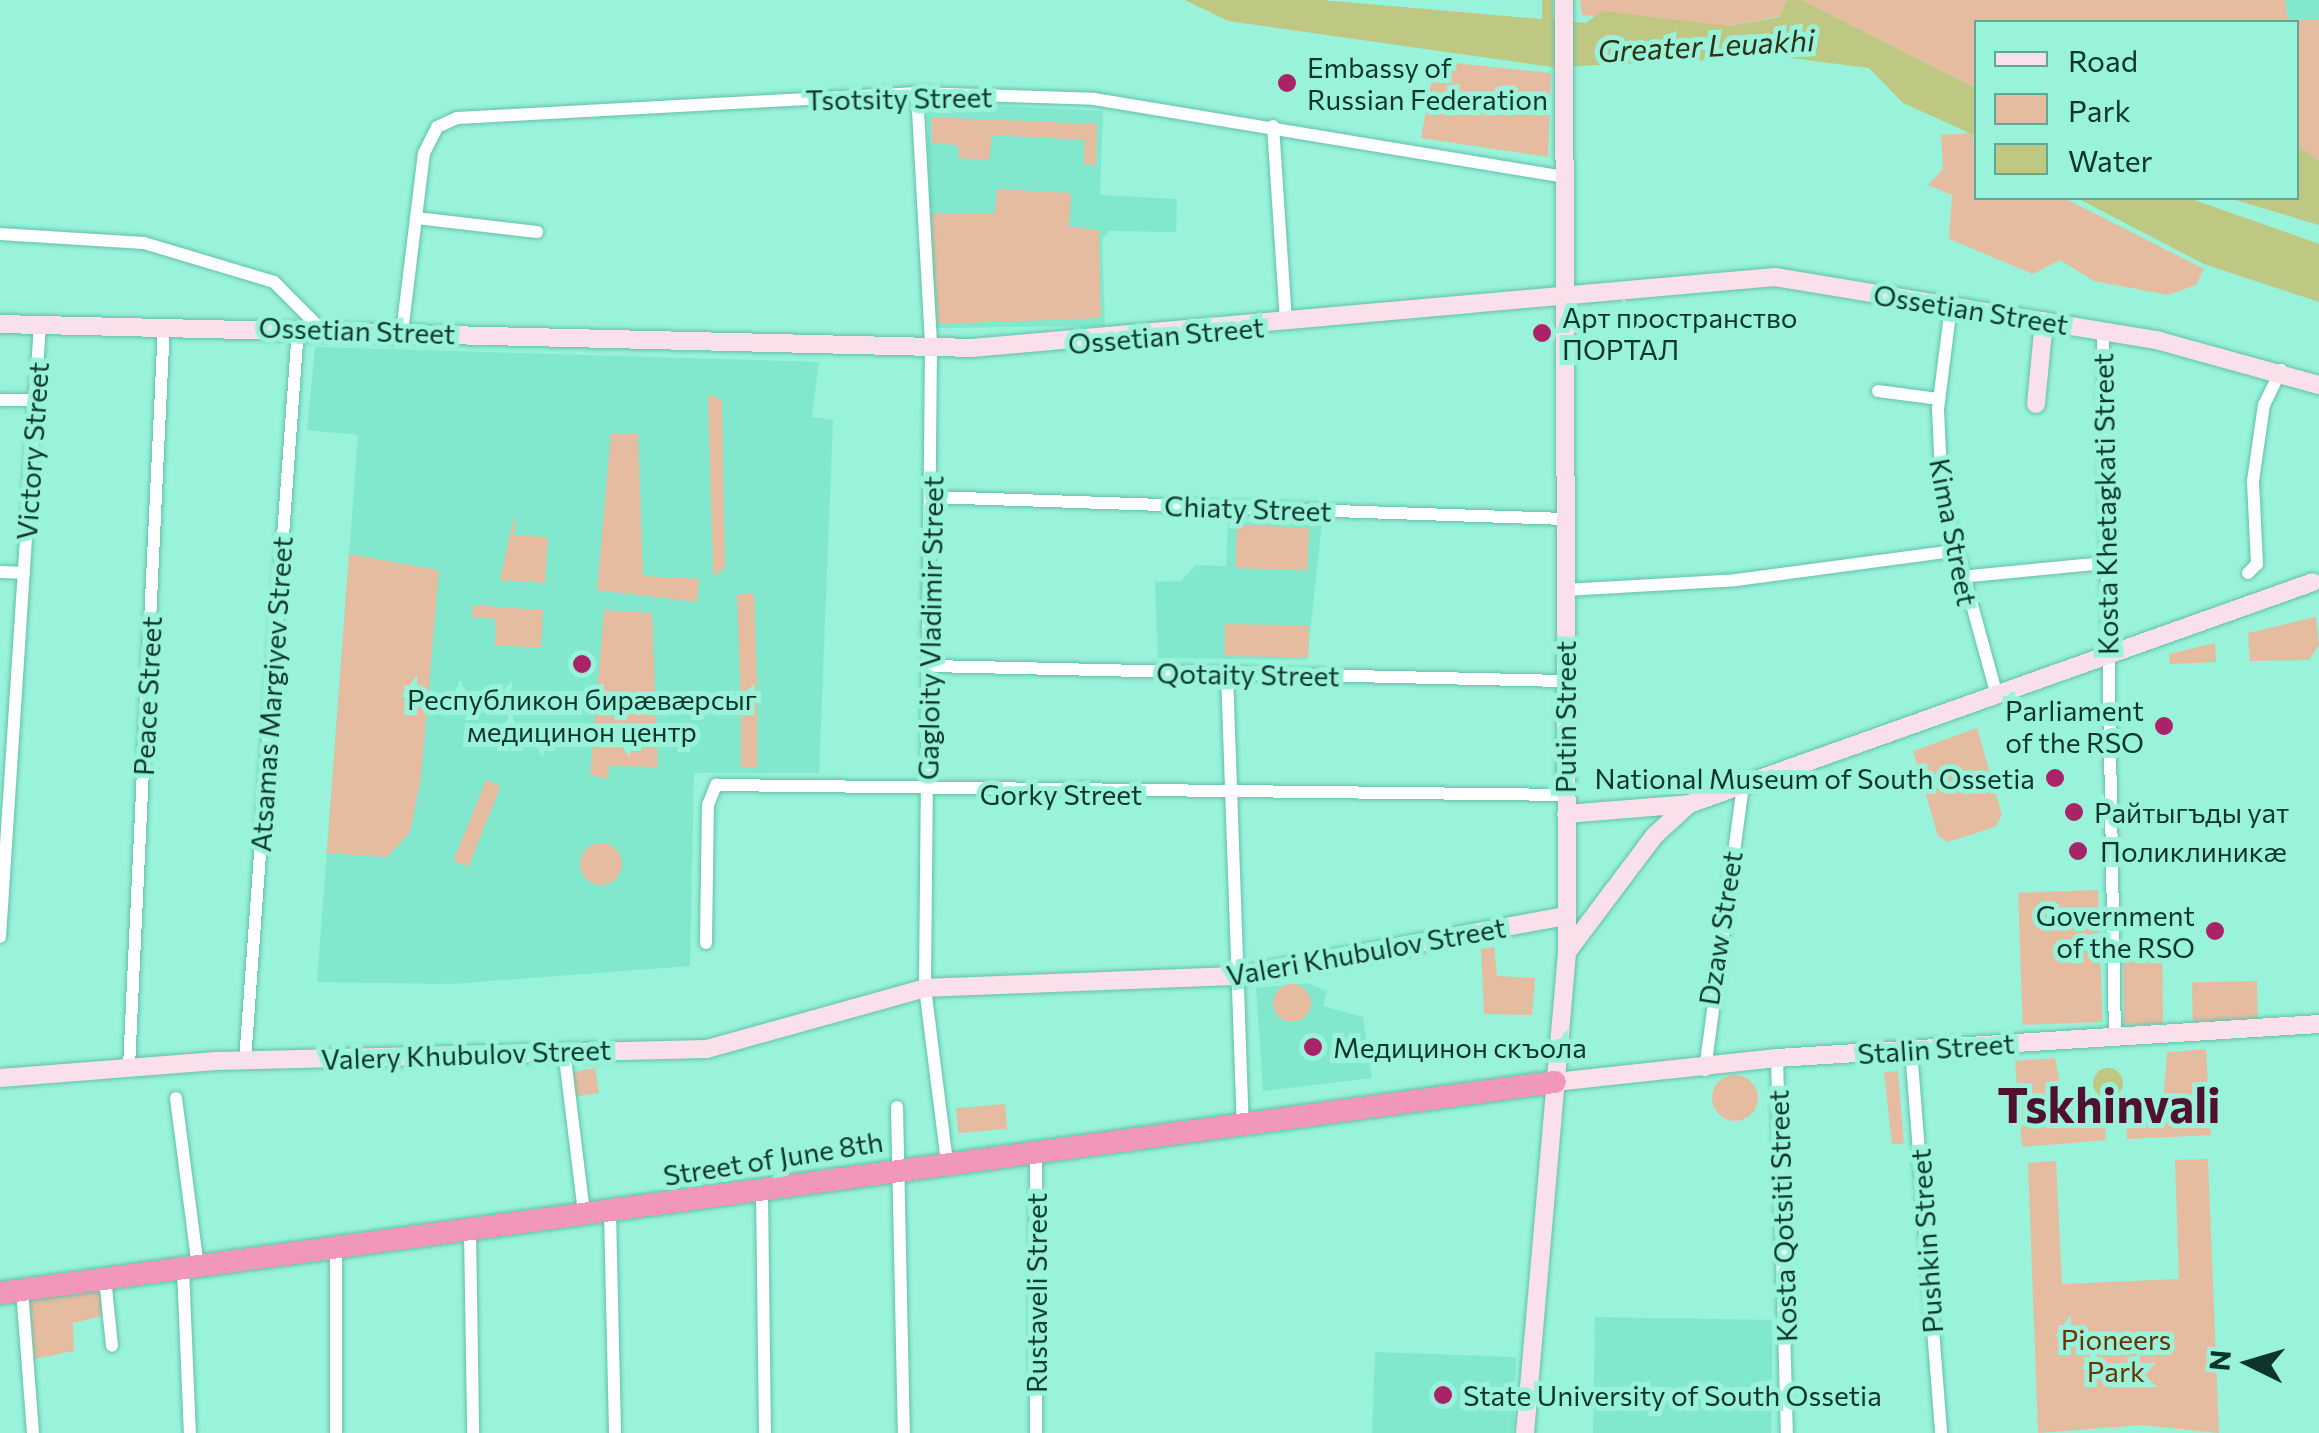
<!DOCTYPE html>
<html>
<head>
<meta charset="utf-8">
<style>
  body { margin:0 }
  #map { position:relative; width:2319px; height:1433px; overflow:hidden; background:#98f3da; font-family:Commissioner,sans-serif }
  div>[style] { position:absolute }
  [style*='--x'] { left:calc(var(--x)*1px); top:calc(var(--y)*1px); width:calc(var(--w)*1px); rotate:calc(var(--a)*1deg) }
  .built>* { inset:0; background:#81e8cd; transform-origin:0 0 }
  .green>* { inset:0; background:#e6bca0; transform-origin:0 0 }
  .round { border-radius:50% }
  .water>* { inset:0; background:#bec883 }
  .canal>* { height:11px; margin:-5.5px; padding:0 5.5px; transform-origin:5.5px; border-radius:5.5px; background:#bec883 }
  .roads { filter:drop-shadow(0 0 2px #64c0a8) drop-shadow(0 0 2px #64c0a8) }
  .street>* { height:12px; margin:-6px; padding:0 6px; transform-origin:6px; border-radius:6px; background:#fff }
  .secondary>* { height:18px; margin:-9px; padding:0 9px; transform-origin:9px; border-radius:9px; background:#fae0ea }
  .highway>* { height:22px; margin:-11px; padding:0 11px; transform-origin:11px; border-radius:11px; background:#f097ba }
  .dots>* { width:28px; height:28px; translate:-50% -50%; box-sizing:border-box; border:5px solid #98f3da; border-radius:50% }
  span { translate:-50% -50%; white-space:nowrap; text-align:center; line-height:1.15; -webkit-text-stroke:10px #98f3da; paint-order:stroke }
  .poi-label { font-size:28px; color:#0d352c }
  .left { translate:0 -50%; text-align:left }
  .right { translate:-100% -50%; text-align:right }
  .street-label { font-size:28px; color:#0d352c }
  .park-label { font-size:28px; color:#693200 }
  .water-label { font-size:30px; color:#2e3113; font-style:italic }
  .town-label { font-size:48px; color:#501030; font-weight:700 }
  .legend { position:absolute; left:1974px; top:20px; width:325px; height:180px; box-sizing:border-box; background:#98f3da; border:2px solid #60a794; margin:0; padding:12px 18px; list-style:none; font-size:30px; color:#0d352c }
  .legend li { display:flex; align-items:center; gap:20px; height:50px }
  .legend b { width:50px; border:2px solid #60a794 }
  .north { position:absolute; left:2199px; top:1313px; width:100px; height:100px; -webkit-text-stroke:8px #98f3da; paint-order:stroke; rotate:275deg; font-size:28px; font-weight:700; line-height:40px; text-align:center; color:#0d352c }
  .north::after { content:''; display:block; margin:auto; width:35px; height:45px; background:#0d352c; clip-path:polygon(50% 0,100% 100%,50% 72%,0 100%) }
</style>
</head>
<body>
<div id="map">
  <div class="built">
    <div style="clip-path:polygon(2285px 0,2319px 0,2319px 19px,2288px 21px)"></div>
    <div style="clip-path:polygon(927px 103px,1103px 111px,1100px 195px,1177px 199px,1176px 232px,1109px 231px,1102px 239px,1105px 326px,933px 328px)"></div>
    <div style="clip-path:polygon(315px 347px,819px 362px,812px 417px,833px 420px,819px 773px,694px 773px,690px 966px,452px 984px,317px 982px,358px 435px,307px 430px)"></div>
    <div style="clip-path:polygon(1228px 521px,1322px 524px,1307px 660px,1158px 658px,1155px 582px,1181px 581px,1196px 565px,1226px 566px)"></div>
    <div style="clip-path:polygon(1307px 983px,1327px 991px,1323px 1006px,1363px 1017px,1372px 1078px,1263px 1091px,1256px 988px)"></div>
    <div style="left:1595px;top:1317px;width:178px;height:116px;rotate:1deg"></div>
    <div style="left:1375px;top:1352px;width:141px;height:81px;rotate:2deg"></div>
  </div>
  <div class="green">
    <div style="clip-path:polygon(1580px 0,1787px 0,1779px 16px,1730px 26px,1582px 15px)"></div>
    <div style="clip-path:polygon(1801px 0,2285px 0,2288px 21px,2319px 19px,2319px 161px,2297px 145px,2296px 22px,1976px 22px,1976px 88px)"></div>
    <div style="clip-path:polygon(1435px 61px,1551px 73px,1548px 157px,1421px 138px)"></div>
    <div style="clip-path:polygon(931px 117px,1097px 124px,1096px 165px,1084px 164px,1084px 140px,992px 135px,989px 160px,959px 158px,958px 145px,932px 143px)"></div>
    <div style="clip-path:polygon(1973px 133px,1976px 198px,2064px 198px,2204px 269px,2196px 285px,2168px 295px,2094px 281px,2060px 260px,2033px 274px,1949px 239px,1952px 195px,1928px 185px,1943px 169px,1941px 135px)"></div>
    <div style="clip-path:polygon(997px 189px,1071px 193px,1069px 227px,1099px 230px,1101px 318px,938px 324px,931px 214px,995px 213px)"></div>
    <div style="clip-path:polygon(708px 394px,722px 400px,725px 568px,713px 577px)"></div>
    <div style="clip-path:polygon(611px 434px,638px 434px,643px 576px,699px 579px,697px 602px,597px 590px)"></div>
    <div style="clip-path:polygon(515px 512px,514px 535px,548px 537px,545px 583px,500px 580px)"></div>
    <div style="left:1237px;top:525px;width:72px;height:43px;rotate:2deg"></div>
    <div style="clip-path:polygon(349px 554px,439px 570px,421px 778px,410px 832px,387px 857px,327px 853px)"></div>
    <div style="left:754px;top:594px;width:96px;height:17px;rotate:88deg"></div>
    <div style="clip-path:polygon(473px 605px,543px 610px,541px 648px,495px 645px,496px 619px,472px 617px)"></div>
    <div style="clip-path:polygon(604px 610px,652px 613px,658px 767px,610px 766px,607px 779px,590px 775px)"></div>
    <div style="clip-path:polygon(2316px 617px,2319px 645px,2309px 660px,2250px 661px,2248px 633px)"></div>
    <div style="left:1225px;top:624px;width:84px;height:32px;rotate:1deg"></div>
    <div style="clip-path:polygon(2215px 643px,2216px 662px,2170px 664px,2169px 654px)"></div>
    <div style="left:757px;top:696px;width:72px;height:16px;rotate:90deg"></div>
    <div style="clip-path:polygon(1977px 728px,2002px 815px,1995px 827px,1948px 842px,1938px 836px,1913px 751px)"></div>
    <div style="left:486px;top:780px;width:16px;height:87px;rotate:22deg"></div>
    <div class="round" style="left:580px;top:843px;width:42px;height:42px"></div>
    <div style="left:2098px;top:890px;width:132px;height:80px;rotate:88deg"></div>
    <div style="clip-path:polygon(1494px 947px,1497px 976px,1535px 978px,1532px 1015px,1484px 1014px,1481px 949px)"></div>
    <div style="left:2162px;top:955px;width:69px;height:39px;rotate:89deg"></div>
    <div style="left:2257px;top:981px;width:39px;height:65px;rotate:89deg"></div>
    <div class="round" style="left:1273px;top:984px;width:38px;height:38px"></div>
    <div style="clip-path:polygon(2206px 1049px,2211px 1135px,2127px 1139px,2126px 1119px,2164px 1093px,2167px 1052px)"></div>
    <div style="clip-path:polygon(2055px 1058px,2063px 1100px,2104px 1120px,2106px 1140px,2022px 1147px,2015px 1061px)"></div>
    <div style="clip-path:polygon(595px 1068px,599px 1093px,572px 1097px,572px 1072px)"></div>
    <div style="clip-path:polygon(1898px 1071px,1904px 1144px,1892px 1144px,1884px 1072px)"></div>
    <div class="round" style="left:1712px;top:1075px;width:46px;height:46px"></div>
    <div style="left:1005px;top:1104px;width:25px;height:49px;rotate:85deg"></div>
    <div style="clip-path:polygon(2208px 1159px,2219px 1433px,2142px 1425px,2038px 1433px,2028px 1163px,2056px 1161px,2062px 1284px,2179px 1279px,2175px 1160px)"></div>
    <div style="clip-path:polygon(102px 1285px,101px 1316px,73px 1323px,74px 1351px,34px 1359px,29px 1294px)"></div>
  </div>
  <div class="water">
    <div style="clip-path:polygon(1185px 0,1322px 0,1586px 23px,1601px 11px,1730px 26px,1779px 17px,1787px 0,1801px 0,1976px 88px,1976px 136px,1903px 103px,1869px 68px,1783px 57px,1552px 67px,1228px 21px)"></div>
    <div style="clip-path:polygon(2297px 145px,2319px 161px,2319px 225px,2229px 198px,2296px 198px)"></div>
    <div style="clip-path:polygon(2077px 198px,2189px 198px,2319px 244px,2319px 302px,2204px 264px)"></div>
    <div class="round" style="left:2093px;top:1068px;width:30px;height:30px"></div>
  </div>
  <div class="canal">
    <div style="--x:1547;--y:0;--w:26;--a:90"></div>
  </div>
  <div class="roads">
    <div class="street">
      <div style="--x:917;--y:93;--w:254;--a:86.8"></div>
      <div style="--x:931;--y:347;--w:641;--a:90.54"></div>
      <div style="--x:925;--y:988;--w:176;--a:82.8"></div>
      <div style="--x:1273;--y:126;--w:197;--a:86.2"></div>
      <div style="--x:416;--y:218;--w:122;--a:6.6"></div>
      <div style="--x:0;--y:234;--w:144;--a:3.6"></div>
      <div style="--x:144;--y:243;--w:136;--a:16.7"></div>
      <div style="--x:274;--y:282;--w:66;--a:45"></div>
      <div style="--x:1951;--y:306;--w:104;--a:97.2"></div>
      <div style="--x:1938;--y:409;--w:87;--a:87.4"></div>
      <div style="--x:1942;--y:496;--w:206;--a:74.6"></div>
      <div style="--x:2103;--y:331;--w:706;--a:89.03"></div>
      <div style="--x:402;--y:332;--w:180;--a:-83"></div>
      <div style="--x:424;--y:153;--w:29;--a:-63"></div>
      <div style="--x:437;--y:127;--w:22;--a:-24"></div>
      <div style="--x:457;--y:118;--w:461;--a:-3.1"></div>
      <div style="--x:917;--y:93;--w:177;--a:1.9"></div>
      <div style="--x:1094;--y:99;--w:478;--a:9.4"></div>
      <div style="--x:1878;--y:391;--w:62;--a:7.5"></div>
      <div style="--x:0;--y:400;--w:36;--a:0"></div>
      <div style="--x:932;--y:497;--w:633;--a:1.99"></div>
      <div style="--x:0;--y:572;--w:24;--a:2"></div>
      <div style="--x:2248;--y:573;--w:13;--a:-45"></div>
      <div style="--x:2257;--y:564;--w:83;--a:-92.8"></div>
      <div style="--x:2253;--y:481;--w:77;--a:-81.8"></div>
      <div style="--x:2264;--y:405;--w:39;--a:-64"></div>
      <div style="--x:1961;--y:577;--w:143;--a:-5.6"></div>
      <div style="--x:1565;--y:590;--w:171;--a:-3.3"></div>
      <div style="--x:1736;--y:580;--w:220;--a:-7.6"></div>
      <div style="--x:931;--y:666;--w:634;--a:1.36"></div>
      <div style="--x:1227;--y:673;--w:448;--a:88"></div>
      <div style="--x:0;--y:937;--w:615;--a:-86.27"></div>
      <div style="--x:706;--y:943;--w:138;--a:-89.2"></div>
      <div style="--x:708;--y:805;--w:22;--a:-68"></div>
      <div style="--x:716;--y:785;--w:850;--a:0.67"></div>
      <div style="--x:564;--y:1050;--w:165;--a:83"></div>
      <div style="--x:1911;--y:1050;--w:384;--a:85.5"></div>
      <div style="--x:1777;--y:1058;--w:375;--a:88.5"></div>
      <div style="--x:245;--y:1061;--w:735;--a:-85.86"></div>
      <div style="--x:129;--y:1067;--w:743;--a:-87.3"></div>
      <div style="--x:1705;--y:1070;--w:286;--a:-82.4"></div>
      <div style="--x:176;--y:1098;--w:170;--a:82.6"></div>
      <div style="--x:897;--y:1107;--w:326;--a:88.8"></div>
      <div style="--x:762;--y:1191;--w:242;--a:89.3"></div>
      <div style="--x:610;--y:1212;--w:221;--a:88.7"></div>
      <div style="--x:470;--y:1231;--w:202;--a:89.1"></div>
      <div style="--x:183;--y:1269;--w:164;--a:87.6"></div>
      <div style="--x:105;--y:1278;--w:68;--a:84.1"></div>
      <div style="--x:22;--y:1290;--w:143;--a:85.6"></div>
      <div style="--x:336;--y:1433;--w:186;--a:-90"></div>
      <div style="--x:1036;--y:1433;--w:280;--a:-90"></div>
    </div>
    <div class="secondary">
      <div style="--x:0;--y:324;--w:972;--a:1.41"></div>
      <div style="--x:972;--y:348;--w:806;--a:-5.05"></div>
      <div style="--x:1775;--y:277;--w:390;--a:9.4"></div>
      <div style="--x:2160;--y:341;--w:165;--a:15.5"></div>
      <div style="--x:2036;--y:404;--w:83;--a:-84.5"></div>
      <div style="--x:1566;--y:814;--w:123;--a:-4.6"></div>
      <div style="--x:1689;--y:804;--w:662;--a:-19.58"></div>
      <div style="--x:1567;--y:952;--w:145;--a:-53.1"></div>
      <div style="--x:1654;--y:836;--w:46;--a:-42.4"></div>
      <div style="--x:0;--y:1078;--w:217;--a:-4.5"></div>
      <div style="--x:216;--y:1061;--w:491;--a:-1.4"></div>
      <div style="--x:707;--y:1049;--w:226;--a:-15.6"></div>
      <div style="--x:925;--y:988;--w:314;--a:-2.2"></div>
      <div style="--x:1239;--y:976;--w:332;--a:-10.4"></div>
      <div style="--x:1555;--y:1082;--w:223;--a:-6.2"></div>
      <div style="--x:1777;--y:1058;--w:543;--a:-3.59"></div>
      <div style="--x:1525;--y:1433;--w:483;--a:-85"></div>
      <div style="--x:1567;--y:952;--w:952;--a:-90.18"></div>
    </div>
    <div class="highway">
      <div style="--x:0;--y:1293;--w:1569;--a:-7.73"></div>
    </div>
  </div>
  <div class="dots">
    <div style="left:1287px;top:83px;background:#aa2369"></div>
    <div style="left:1542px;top:333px;background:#aa2369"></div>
    <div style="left:582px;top:664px;background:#aa2369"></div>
    <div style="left:2164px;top:726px;background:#aa2369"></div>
    <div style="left:2055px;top:778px;background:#aa2369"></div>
    <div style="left:2074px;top:812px;background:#aa2369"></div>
    <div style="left:2078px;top:851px;background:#aa2369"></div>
    <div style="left:2215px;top:931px;background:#aa2369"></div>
    <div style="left:1313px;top:1047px;background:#aa2369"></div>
    <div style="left:1443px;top:1395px;background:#aa2369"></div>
  </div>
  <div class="poi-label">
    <span class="left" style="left:1307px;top:83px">Embassy of<br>Russian Federation</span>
    <span class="left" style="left:1562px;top:333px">Арт пространство<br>ПОРТАЛ</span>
    <span style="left:582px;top:715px">Республикон бирæвæрсыг<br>медицинон центр</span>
    <span class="right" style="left:2144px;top:726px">Parliament<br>of the RSO</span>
    <span class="right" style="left:2035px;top:778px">National Museum of South Ossetia</span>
    <span class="left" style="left:2094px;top:812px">Райтыгъды уат</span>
    <span class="left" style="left:2100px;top:851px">Поликлиникæ</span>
    <span class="right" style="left:2195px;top:931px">Government<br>of the RSO</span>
    <span class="left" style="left:1333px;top:1047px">Медицинон скъола</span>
    <span class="left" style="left:1463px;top:1395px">State University of South Ossetia</span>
  </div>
  <div class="street-label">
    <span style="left:899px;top:98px;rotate:-1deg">Tsotsity Street</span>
    <span style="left:1971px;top:309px;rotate:9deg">Ossetian Street</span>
    <span style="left:357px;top:330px;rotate:2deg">Ossetian Street</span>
    <span style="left:1166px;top:335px;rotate:-5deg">Ossetian Street</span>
    <span style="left:32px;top:451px;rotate:-86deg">Victory Street</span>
    <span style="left:2105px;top:504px;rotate:-91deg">Kosta Khetagkati Street</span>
    <span style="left:1248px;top:508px;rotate:2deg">Chiaty Street</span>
    <span style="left:1954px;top:532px;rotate:79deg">Kima Street</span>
    <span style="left:930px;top:628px;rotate:-89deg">Gagloity Vladimir Street</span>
    <span style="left:1248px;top:674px;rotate:1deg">Qotaity Street</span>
    <span style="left:271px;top:694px;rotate:-86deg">Atsamas Margiyev Street</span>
    <span style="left:147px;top:696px;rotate:-87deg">Peace Street</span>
    <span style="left:1565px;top:717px;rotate:-90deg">Putin Street</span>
    <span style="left:1061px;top:794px">Gorky Street</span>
    <span style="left:1720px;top:928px;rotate:-81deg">Dzaw Street</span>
    <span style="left:1366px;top:951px;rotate:-10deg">Valeri Khubulov Street</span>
    <span style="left:1936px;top:1048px;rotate:-4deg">Stalin Street</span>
    <span style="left:466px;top:1054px;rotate:-2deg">Valery Khubulov Street</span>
    <span style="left:773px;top:1158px;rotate:-9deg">Street of June 8th</span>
    <span style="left:1782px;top:1216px;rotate:-92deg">Kosta Qotsiti Street</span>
    <span style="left:1926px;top:1241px;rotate:-94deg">Pushkin Street</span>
    <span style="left:1036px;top:1293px;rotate:-90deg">Rustaveli Street</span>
  </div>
  <div class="park-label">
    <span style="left:2116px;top:1355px">Pioneers<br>Park</span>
  </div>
  <div class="water-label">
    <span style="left:1706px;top:45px;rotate:-3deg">Greater Leuakhi</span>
  </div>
  <div class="town-label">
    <span style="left:2109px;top:1104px">Tskhinvali</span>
  </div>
  <ul class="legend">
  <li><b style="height:12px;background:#fae0ea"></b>Road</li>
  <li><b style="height:28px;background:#e6bca0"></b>Park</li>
  <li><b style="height:28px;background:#bec883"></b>Water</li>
  </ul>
  <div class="north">N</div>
</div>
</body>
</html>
